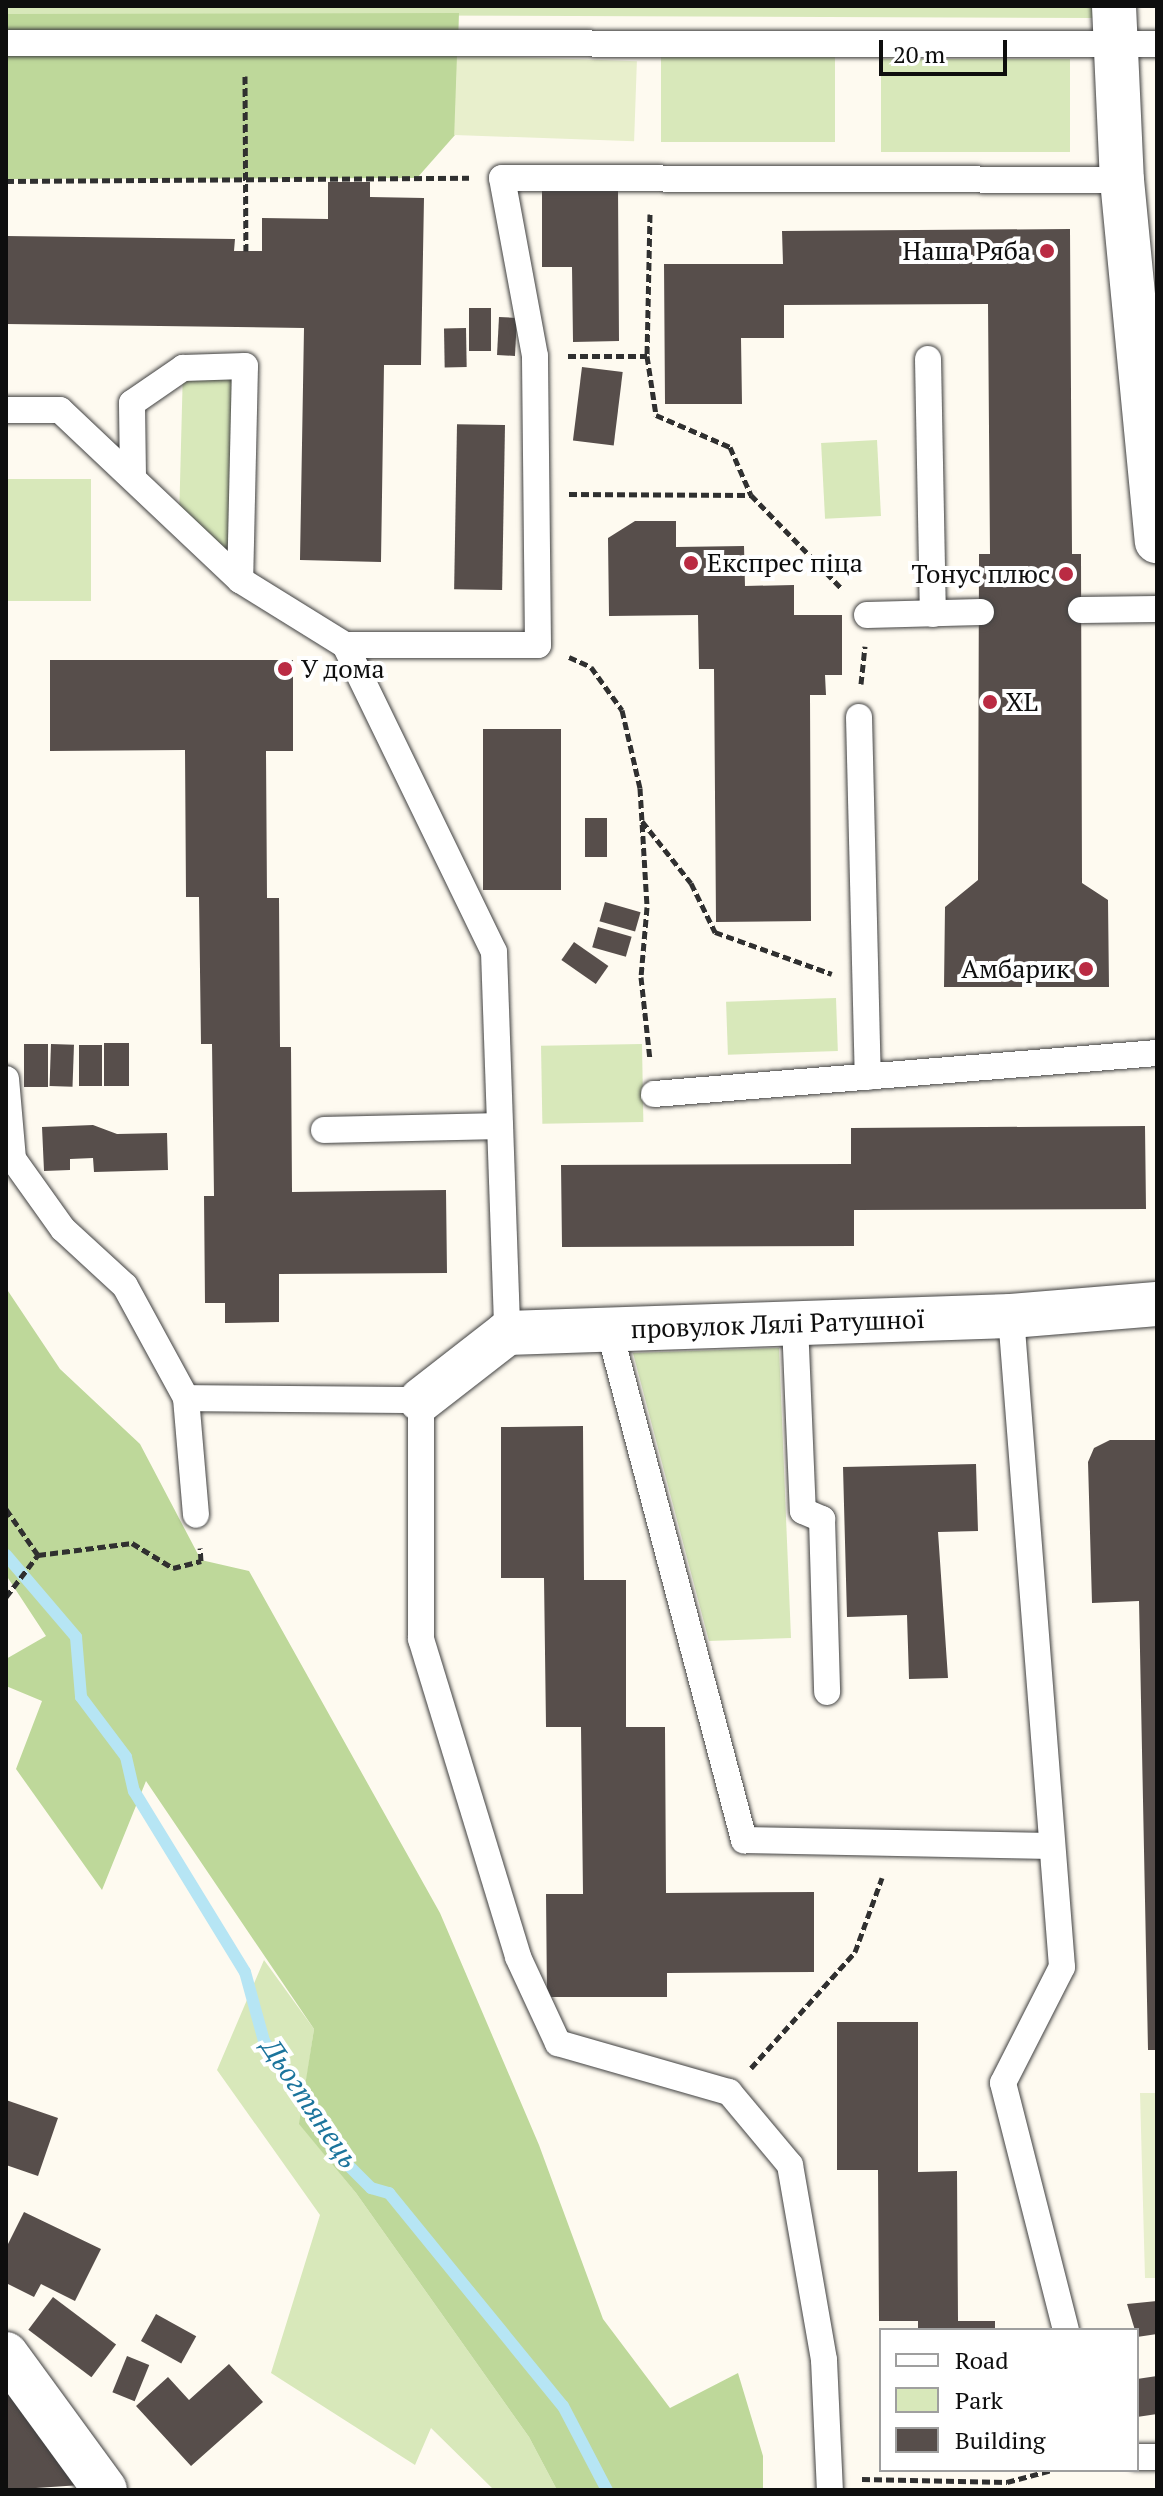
<!DOCTYPE html>
<html>
<head>
<meta charset="utf-8">
<style>
  body { margin:0 }
  #map { position:relative; width:1163px; height:2496px; overflow:hidden; background:#fefaf0; font-family:"PT Serif",serif }
  div>[style] { position:absolute }
  [style*='--x'] { left:calc(var(--x)*1px); top:calc(var(--y)*1px); width:calc(var(--w)*1px); rotate:calc(var(--a)*1deg) }
  .green>* { inset:0; background:#d8e8ba; transform-origin:0 0 }
  .forest>* { inset:0; background:#bed89a }
  .pitch>* { inset:0; background:#e8efcc; transform-origin:0 0 }
  .stream>* { height:12px; margin:-6px; padding:0 6px; transform-origin:6px; border-radius:6px; background:#b6e5f4 }
  .building>* { inset:0; background:#574e4b; transform-origin:0 0 }
  .path>* { height:5px; margin-top:-2.5px; transform-origin:0; background:repeating-linear-gradient(90deg,#303030 0 8px,transparent 0 12px) }
  .roads { filter:drop-shadow(0 0 2px #414141) drop-shadow(0 0 2px #414141) }
  .lane>* { height:26px; margin:-13px; padding:0 13px; transform-origin:13px; border-radius:13px; background:#fff }
  .street>* { height:44px; margin:-22px; padding:0 22px; transform-origin:22px; border-radius:22px; background:#fff }
  .dots>* { width:22px; height:22px; translate:-50% -50%; box-sizing:border-box; border:4px solid #fff; border-radius:50% }
  span { translate:-50% -50%; white-space:nowrap; text-align:center; line-height:1.15; -webkit-text-stroke:8px #fff; paint-order:stroke }
  .poi-label { font-size:26px; color:#0e0e0e }
  .right { translate:-100% -50%; text-align:right }
  .left { translate:0 -50%; text-align:left }
  .street-label { font-size:26px; color:#0e0e0e }
  .water-label { font-size:28px; color:#1b749c; font-style:italic }
  .frame { position:absolute; inset:0; border:8px solid #0e0e0e; pointer-events:none }
  .legend { position:absolute; left:879px; top:2328px; width:260px; height:144px; box-sizing:border-box; background:#fff; border:2px solid #9f9f9f; margin:0; padding:10px 14px; list-style:none; font-size:24px; color:#0e0e0e }
  .legend li { display:flex; align-items:center; gap:16px; height:40px }
  .legend b { width:40px; border:2px solid #9f9f9f }
  .scale { position:absolute; left:879px; top:40px; width:128px; height:36px; box-sizing:border-box; border:4px solid #0e0e0e; border-top:0; padding-left:10px; font-size:24px; line-height:28px; white-space:nowrap; color:#0e0e0e; -webkit-text-stroke:6px #fff; paint-order:stroke }
</style>
</head>
<body>
<div id="map">
  <div class="green">
    <div style="clip-path:polygon(6px 6px,1096px 6px,1095px 18px,6px 14px)"></div>
    <div style="left:661px;top:56px;width:174px;height:86px"></div>
    <div style="left:881px;top:59px;width:189px;height:93px"></div>
    <div style="clip-path:polygon(245px 366px,240px 580px,179px 522px,183px 368px)"></div>
    <div style="left:877px;top:440px;width:76px;height:56px;rotate:87deg"></div>
    <div style="left:91px;top:479px;width:122px;height:85px;rotate:90deg"></div>
    <div style="left:836px;top:998px;width:53px;height:110px;rotate:88deg"></div>
    <div style="left:642px;top:1044px;width:78px;height:101px;rotate:89deg"></div>
    <div style="clip-path:polygon(779px 1348px,791px 1638px,709px 1641px,633px 1353px)"></div>
    <div style="clip-path:polygon(264px 1960px,314px 2029px,300px 2124px,356px 2193px,529px 2437px,557px 2490px,494px 2490px,431px 2428px,415px 2465px,271px 2373px,320px 2215px,217px 2070px)"></div>
  </div>
  <div class="forest">
    <div style="clip-path:polygon(459px 13px,455px 135px,417px 178px,6px 179px,6px 14px)"></div>
    <div style="clip-path:polygon(6px 1288px,60px 1369px,140px 1444px,201px 1560px,249px 1571px,440px 1913px,539px 2145px,603px 2319px,670px 2408px,738px 2373px,763px 2456px,763px 2490px,557px 2490px,529px 2437px,356px 2193px,299px 2124px,314px 2029px,146px 1781px,102px 1890px,16px 1769px,42px 1701px,6px 1686px,6px 1659px,46px 1636px,6px 1575px)"></div>
  </div>
  <div class="pitch">
    <div style="left:457px;top:55px;width:180px;height:80px;rotate:2deg"></div>
    <div style="clip-path:polygon(1157px 2093px,1157px 2278px,1145px 2278px,1140px 2093px)"></div>
  </div>
  <div class="stream">
    <div style="--x:6;--y:1555;--w:108;--a:49.5"></div>
    <div style="--x:76;--y:1637;--w:60;--a:85.2"></div>
    <div style="--x:81;--y:1697;--w:75;--a:53.1"></div>
    <div style="--x:126;--y:1757;--w:35;--a:77"></div>
    <div style="--x:134;--y:1791;--w:212;--a:58.5"></div>
    <div style="--x:245;--y:1972;--w:72;--a:74.6"></div>
    <div style="--x:264;--y:2041;--w:143;--a:56.4"></div>
    <div style="--x:343;--y:2160;--w:40;--a:45"></div>
    <div style="--x:371;--y:2188;--w:19;--a:16"></div>
    <div style="--x:389;--y:2193;--w:275;--a:50.8"></div>
    <div style="--x:563;--y:2406;--w:95;--a:62.4"></div>
  </div>
  <div class="building">
    <div style="clip-path:polygon(328px 182px,370px 182px,370px 197px,424px 198px,421px 365px,384px 365px,381px 562px,300px 560px,304px 328px,6px 324px,6px 236px,235px 239px,234px 251px,262px 251px,262px 218px,328px 219px)"></div>
    <div style="clip-path:polygon(542px 187px,618px 187px,619px 341px,573px 342px,572px 267px,542px 267px)"></div>
    <div style="clip-path:polygon(1070px 229px,1072px 554px,1081px 554px,1082px 883px,1108px 900px,1109px 987px,944px 987px,945px 907px,978px 880px,979px 554px,990px 554px,988px 304px,784px 305px,784px 338px,741px 338px,742px 404px,665px 404px,664px 264px,783px 264px,782px 231px)"></div>
    <div style="left:469px;top:308px;width:22px;height:43px"></div>
    <div style="left:499px;top:317px;width:18px;height:38px;rotate:3deg"></div>
    <div style="left:466px;top:328px;width:39px;height:22px;rotate:89deg"></div>
    <div style="left:582px;top:367px;width:41px;height:74px;rotate:7deg"></div>
    <div style="left:505px;top:425px;width:165px;height:48px;rotate:91deg"></div>
    <div style="clip-path:polygon(635px 521px,676px 521px,676px 547px,744px 546px,745px 586px,794px 585px,794px 615px,842px 615px,842px 675px,825px 675px,826px 695px,810px 695px,811px 921px,716px 922px,714px 669px,699px 669px,698px 615px,609px 616px,608px 538px)"></div>
    <div style="clip-path:polygon(50px 660px,293px 660px,293px 751px,266px 751px,267px 898px,279px 898px,280px 1047px,291px 1047px,292px 1192px,446px 1190px,447px 1273px,279px 1274px,279px 1322px,225px 1323px,225px 1303px,205px 1303px,204px 1196px,214px 1196px,212px 1044px,201px 1044px,199px 897px,186px 897px,185px 750px,50px 751px)"></div>
    <div style="left:483px;top:729px;width:78px;height:161px"></div>
    <div style="left:585px;top:818px;width:22px;height:39px"></div>
    <div style="left:605px;top:902px;width:37px;height:20px;rotate:16deg"></div>
    <div style="left:598px;top:927px;width:35px;height:21px;rotate:16deg"></div>
    <div style="left:574px;top:942px;width:42px;height:22px;rotate:35deg"></div>
    <div style="left:104px;top:1043px;width:25px;height:43px"></div>
    <div style="left:24px;top:1044px;width:24px;height:43px"></div>
    <div style="left:51px;top:1044px;width:23px;height:42px;rotate:2deg"></div>
    <div style="left:79px;top:1045px;width:23px;height:41px"></div>
    <div style="clip-path:polygon(93px 1125px,117px 1134px,167px 1133px,168px 1170px,94px 1172px,93px 1158px,70px 1159px,70px 1170px,44px 1171px,42px 1127px)"></div>
    <div style="clip-path:polygon(1145px 1126px,1146px 1209px,854px 1210px,854px 1246px,562px 1247px,561px 1165px,851px 1164px,851px 1128px)"></div>
    <div style="clip-path:polygon(583px 1426px,584px 1580px,626px 1580px,626px 1727px,665px 1727px,666px 1893px,814px 1892px,814px 1972px,667px 1973px,667px 1997px,547px 1997px,546px 1894px,583px 1894px,581px 1727px,546px 1727px,544px 1578px,501px 1578px,501px 1427px)"></div>
    <div style="clip-path:polygon(1110px 1440px,1157px 1440px,1157px 2050px,1148px 2050px,1139px 1601px,1092px 1603px,1088px 1462px,1094px 1448px)"></div>
    <div style="clip-path:polygon(976px 1464px,978px 1531px,938px 1532px,948px 1678px,909px 1679px,907px 1615px,847px 1617px,843px 1467px)"></div>
    <div style="clip-path:polygon(837px 2022px,918px 2022px,918px 2172px,957px 2171px,958px 2321px,995px 2321px,995px 2330px,918px 2330px,918px 2321px,879px 2321px,878px 2170px,837px 2170px)"></div>
    <div style="clip-path:polygon(6px 2100px,58px 2118px,38px 2176px,6px 2165px)"></div>
    <div style="clip-path:polygon(24px 2212px,101px 2249px,75px 2301px,41px 2284px,34px 2297px,6px 2283px,6px 2248px)"></div>
    <div style="left:53px;top:2297px;width:79px;height:41px;rotate:37deg"></div>
    <div style="clip-path:polygon(1157px 2301px,1157px 2334px,1137px 2337px,1127px 2304px)"></div>
    <div style="left:156px;top:2314px;width:46px;height:31px;rotate:29deg"></div>
    <div style="left:127px;top:2356px;width:24px;height:39px;rotate:22deg"></div>
    <div style="clip-path:polygon(229px 2364px,263px 2402px,191px 2466px,136px 2406px,168px 2377px,189px 2400px)"></div>
    <div style="clip-path:polygon(1157px 2376px,1157px 2414px,1137px 2417px,1137px 2379px)"></div>
    <div style="clip-path:polygon(6px 2382px,81px 2485px,6px 2490px)"></div>
  </div>
  <div class="path">
    <div style="--x:245;--y:76;--w:175;--a:89.7"></div>
    <div style="--x:6;--y:181;--w:463;--a:-0.4"></div>
    <div style="--x:650;--y:214;--w:142;--a:91.2"></div>
    <div style="--x:647;--y:356;--w:60;--a:81.3"></div>
    <div style="--x:656;--y:415;--w:81;--a:23.4"></div>
    <div style="--x:730;--y:447;--w:52;--a:66.4"></div>
    <div style="--x:568;--y:356;--w:79;--a:0"></div>
    <div style="--x:569;--y:494;--w:182;--a:0.3"></div>
    <div style="--x:751;--y:495;--w:132;--a:45.9"></div>
    <div style="--x:569;--y:657;--w:24;--a:24"></div>
    <div style="--x:591;--y:667;--w:53;--a:54.2"></div>
    <div style="--x:622;--y:710;--w:80;--a:77"></div>
    <div style="--x:640;--y:788;--w:119;--a:86.6"></div>
    <div style="--x:647;--y:907;--w:70;--a:94.9"></div>
    <div style="--x:641;--y:977;--w:83;--a:83.8"></div>
    <div style="--x:861;--y:684;--w:38;--a:-84"></div>
    <div style="--x:642;--y:821;--w:79;--a:51.7"></div>
    <div style="--x:691;--y:883;--w:55;--a:63.9"></div>
    <div style="--x:715;--y:932;--w:124;--a:19.7"></div>
    <div style="--x:6;--y:1509;--w:56;--a:55.2"></div>
    <div style="--x:6;--y:1597;--w:53;--a:-52.7"></div>
    <div style="--x:38;--y:1555;--w:95;--a:-7.3"></div>
    <div style="--x:132;--y:1543;--w:48;--a:31.4"></div>
    <div style="--x:173;--y:1568;--w:29;--a:-14"></div>
    <div style="--x:201;--y:1561;--w:13;--a:-94"></div>
    <div style="--x:751;--y:2068;--w:156;--a:-48.1"></div>
    <div style="--x:855;--y:1952;--w:79;--a:-70"></div>
    <div style="--x:862;--y:2479;--w:145;--a:1.2"></div>
    <div style="--x:1007;--y:2482;--w:47;--a:-14.9"></div>
  </div>
  <div class="roads">
    <div class="lane">
      <div style="--x:6;--y:43;--w:1151;--a:0.05"></div>
      <div style="--x:928;--y:359;--w:255;--a:88.9"></div>
      <div style="--x:6;--y:410;--w:54;--a:0"></div>
      <div style="--x:60;--y:410;--w:248;--a:43.4"></div>
      <div style="--x:240;--y:580;--w:123;--a:31.8"></div>
      <div style="--x:345;--y:645;--w:341;--a:64.1"></div>
      <div style="--x:494;--y:952;--w:381;--a:88"></div>
      <div style="--x:133;--y:477;--w:74;--a:-90.8"></div>
      <div style="--x:132;--y:403;--w:62;--a:-34.5"></div>
      <div style="--x:183;--y:368;--w:62;--a:-1.8"></div>
      <div style="--x:245;--y:366;--w:214;--a:91.3"></div>
      <div style="--x:1081;--y:610;--w:76;--a:-0.8"></div>
      <div style="--x:867;--y:615;--w:114;--a:-1.5"></div>
      <div style="--x:345;--y:645;--w:193;--a:0"></div>
      <div style="--x:538;--y:645;--w:289;--a:-90.6"></div>
      <div style="--x:535;--y:356;--w:181;--a:-100.5"></div>
      <div style="--x:502;--y:178;--w:620;--a:0.18"></div>
      <div style="--x:859;--y:717;--w:360;--a:88.6"></div>
      <div style="--x:6;--y:1079;--w:80;--a:85"></div>
      <div style="--x:13;--y:1159;--w:86;--a:54.5"></div>
      <div style="--x:63;--y:1229;--w:84;--a:42.6"></div>
      <div style="--x:125;--y:1286;--w:128;--a:61.4"></div>
      <div style="--x:186;--y:1398;--w:235;--a:0.5"></div>
      <div style="--x:421;--y:1400;--w:239;--a:90"></div>
      <div style="--x:421;--y:1639;--w:332;--a:73"></div>
      <div style="--x:518;--y:1957;--w:95;--a:65.1"></div>
      <div style="--x:558;--y:2043;--w:178;--a:16"></div>
      <div style="--x:729;--y:2092;--w:95;--a:50.1"></div>
      <div style="--x:790;--y:2165;--w:198;--a:80.1"></div>
      <div style="--x:824;--y:2360;--w:130;--a:87.4"></div>
      <div style="--x:654;--y:1094;--w:505;--a:-4.66"></div>
      <div style="--x:324;--y:1130;--w:176;--a:-1.3"></div>
      <div style="--x:1011;--y:1316;--w:653;--a:85.52"></div>
      <div style="--x:1062;--y:1967;--w:130;--a:117"></div>
      <div style="--x:1003;--y:2083;--w:255;--a:75.7"></div>
      <div style="--x:795;--y:1324;--w:187;--a:87.6"></div>
      <div style="--x:803;--y:1511;--w:21;--a:23"></div>
      <div style="--x:822;--y:1519;--w:173;--a:88.3"></div>
      <div style="--x:609;--y:1329;--w:529;--a:75.2"></div>
      <div style="--x:744;--y:1840;--w:307;--a:1.1"></div>
      <div style="--x:186;--y:1398;--w:117;--a:85.1"></div>
      <div style="--x:1137;--y:2457;--w:20;--a:0"></div>
    </div>
    <div class="street">
      <div style="--x:1114;--y:6;--w:174;--a:87.4"></div>
      <div style="--x:1122;--y:180;--w:363;--a:84.5"></div>
      <div style="--x:421;--y:1400;--w:109;--a:-37.9"></div>
      <div style="--x:507;--y:1333;--w:504;--a:-1.93"></div>
      <div style="--x:1011;--y:1316;--w:146;--a:-4.7"></div>
      <div style="--x:6;--y:2354;--w:168;--a:53.9"></div>
    </div>
  </div>
  <div class="dots">
    <div style="left:1047px;top:251px;background:#ba2b43"></div>
    <div style="left:691px;top:563px;background:#ba2b43"></div>
    <div style="left:1066px;top:574px;background:#ba2b43"></div>
    <div style="left:285px;top:669px;background:#ba2b43"></div>
    <div style="left:990px;top:702px;background:#ba2b43"></div>
    <div style="left:1086px;top:969px;background:#ba2b43"></div>
  </div>
  <div class="poi-label">
    <span class="right" style="left:1031px;top:251px">Наша Ряба</span>
    <span class="left" style="left:707px;top:563px">Експрес піца</span>
    <span class="right" style="left:1050px;top:574px">Тонус плюс</span>
    <span class="left" style="left:301px;top:669px">У дома</span>
    <span class="left" style="left:1006px;top:702px">XL</span>
    <span class="right" style="left:1070px;top:969px">Амбарик</span>
  </div>
  <div class="street-label">
    <span style="left:778px;top:1324px;rotate:-2deg">провулок Лялі Ратушної</span>
  </div>
  <div class="water-label">
    <span style="left:310px;top:2103px;rotate:56deg">Дьогтянець</span>
  </div>
  <div class="frame"></div>
  <ul class="legend">
  <li><b style="height:10px;background:#fff"></b>Road</li>
  <li><b style="height:22px;background:#d8e8ba"></b>Park</li>
  <li><b style="height:22px;background:#574e4b"></b>Building</li>
  </ul>
  <div class="scale">20 m</div>
</div>
</body>
</html>
